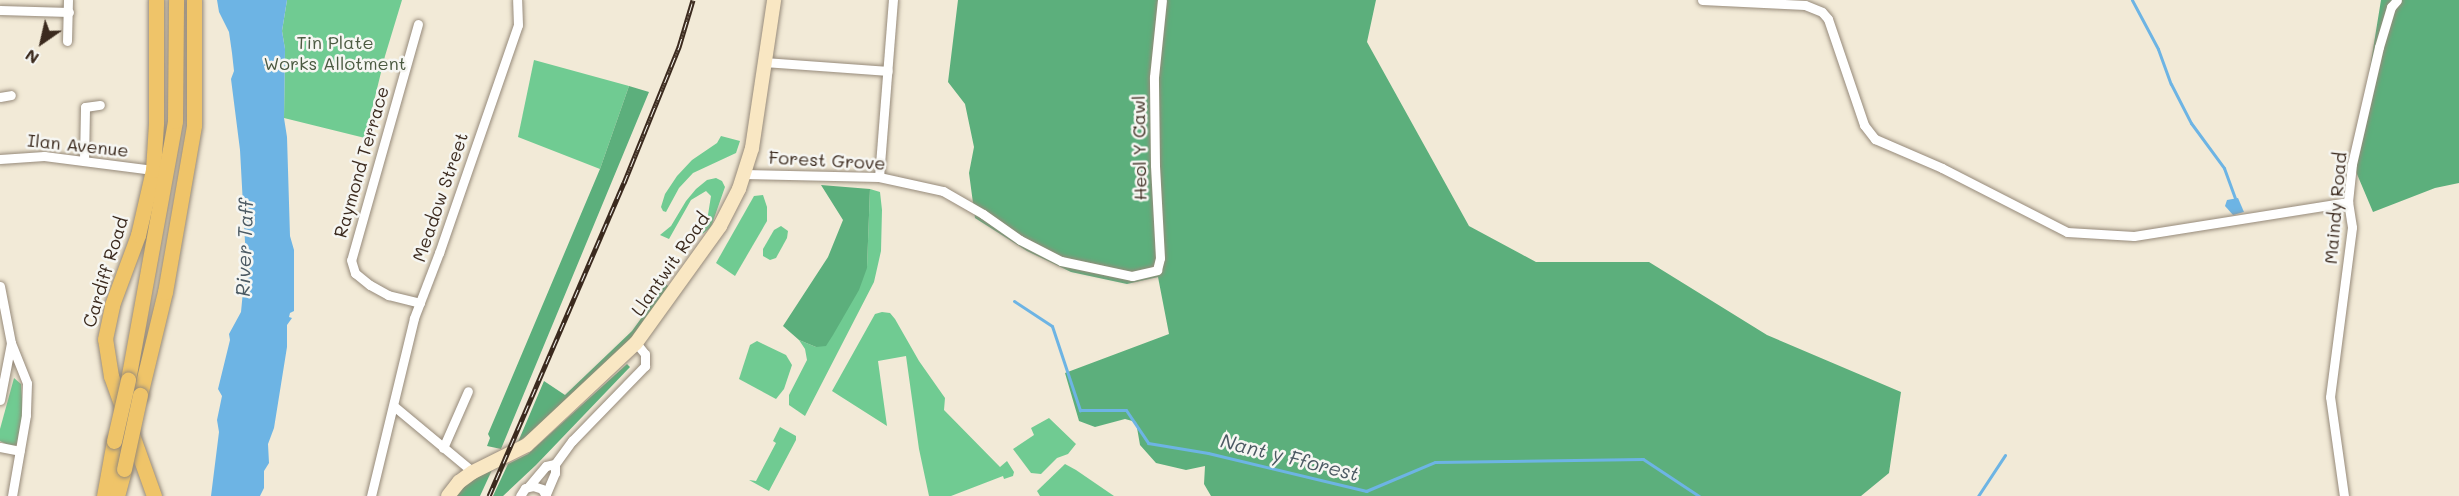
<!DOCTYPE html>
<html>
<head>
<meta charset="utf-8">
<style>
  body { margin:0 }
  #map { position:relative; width:2459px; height:496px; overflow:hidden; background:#f2ead7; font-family:Mali,sans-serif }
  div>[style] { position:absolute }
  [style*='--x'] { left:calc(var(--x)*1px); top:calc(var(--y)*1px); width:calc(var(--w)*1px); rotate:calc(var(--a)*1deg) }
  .green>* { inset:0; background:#70cb92 }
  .forest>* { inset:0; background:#5caf7c }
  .water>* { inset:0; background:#6db4e4 }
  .stream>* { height:3px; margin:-1.5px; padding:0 1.5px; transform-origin:1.5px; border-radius:1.5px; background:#6db4e4 }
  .roads { filter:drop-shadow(0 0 2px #968a7a) drop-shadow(0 0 2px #968a7a) }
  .minor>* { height:9px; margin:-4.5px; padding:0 4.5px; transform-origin:4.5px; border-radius:4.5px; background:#fff }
  .secondary>* { height:14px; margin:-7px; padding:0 7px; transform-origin:7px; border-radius:7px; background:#f9e7c3 }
  .primary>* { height:15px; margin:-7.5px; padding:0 7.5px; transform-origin:7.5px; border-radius:7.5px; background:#efc469 }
  .trunk>* { height:15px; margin:-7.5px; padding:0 7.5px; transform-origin:7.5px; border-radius:7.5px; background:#efc469 }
  .rail>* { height:5px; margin-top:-2.5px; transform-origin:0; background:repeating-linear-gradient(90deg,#f6f6f2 0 9px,#3b2a1e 0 18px); box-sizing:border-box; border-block:2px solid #3b2a1e }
  .bridges { filter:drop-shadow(0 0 2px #968a7a) drop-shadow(0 0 2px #968a7a) }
  .trunk-bridge>* { height:15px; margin:-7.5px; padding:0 7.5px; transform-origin:7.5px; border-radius:7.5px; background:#efc469 }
  span { translate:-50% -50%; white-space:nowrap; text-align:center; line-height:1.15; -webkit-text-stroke:5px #f6f6f2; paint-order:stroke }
  .park-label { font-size:18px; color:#4b5a41 }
  .street-label { font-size:18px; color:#3b2a1e }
  .water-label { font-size:20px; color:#4c5a63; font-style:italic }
  .north { position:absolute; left:12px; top:12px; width:60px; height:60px; -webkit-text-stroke:4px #f6f6f2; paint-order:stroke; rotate:214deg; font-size:16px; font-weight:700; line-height:24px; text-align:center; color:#3b2a1e }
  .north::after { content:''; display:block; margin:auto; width:21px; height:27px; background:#3b2a1e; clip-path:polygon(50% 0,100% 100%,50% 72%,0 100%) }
</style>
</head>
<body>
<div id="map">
  <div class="green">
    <div style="clip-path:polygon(287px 0,402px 0,385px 56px,365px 138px,284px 118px,285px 49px,282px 31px)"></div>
    <div style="clip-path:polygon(534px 60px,629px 86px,600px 169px,518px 137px)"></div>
    <div style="clip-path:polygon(721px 136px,740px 141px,736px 153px,693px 173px,679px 188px,666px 212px,663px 211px,661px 207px,665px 194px,677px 176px,692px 160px,717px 143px)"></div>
    <div style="clip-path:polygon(716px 178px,722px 181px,725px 187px,711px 227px,700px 236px,707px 221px,711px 196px,706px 191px,691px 200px,669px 239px,660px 235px,671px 226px,686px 201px,696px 189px,707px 180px)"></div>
    <div style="clip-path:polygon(870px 189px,880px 192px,882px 210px,881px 251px,874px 282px,805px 416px,789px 405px,789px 395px,807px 360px,805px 349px,799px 340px,816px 347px,867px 267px)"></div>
    <div style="clip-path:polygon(763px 195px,767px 207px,767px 221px,735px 276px,716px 263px,754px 196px)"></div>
    <div style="clip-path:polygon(781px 226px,788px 231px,787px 238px,776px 258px,770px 260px,763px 256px,763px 249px,774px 230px)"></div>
    <div style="clip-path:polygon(882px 312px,890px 313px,895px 319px,919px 361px,945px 398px,944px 410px,1000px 467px,1007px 461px,1014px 472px,1013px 476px,1004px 479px,1003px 476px,951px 496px,929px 496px,919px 449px,906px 356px,878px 361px,887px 426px,832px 391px,875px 314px)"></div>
    <div style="clip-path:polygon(757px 341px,786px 355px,792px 365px,784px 389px,776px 399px,739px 379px,750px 345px)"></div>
    <div style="clip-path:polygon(14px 378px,21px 384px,23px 416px,18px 444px,12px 447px,0 441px,0 429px)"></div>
    <div style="clip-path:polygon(1049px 418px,1076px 444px,1068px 454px,1057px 458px,1041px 474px,1031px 473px,1013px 449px,1034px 435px,1031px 428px)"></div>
    <div style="clip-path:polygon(780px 427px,796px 436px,796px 440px,769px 491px,749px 480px,756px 481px,776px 443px,773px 441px)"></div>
    <div style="clip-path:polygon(1065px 464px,1076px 470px,1114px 496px,1040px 496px,1037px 491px)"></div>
  </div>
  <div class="forest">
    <div style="clip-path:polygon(958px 0,1376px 0,1367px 42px,1469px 226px,1536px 262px,1649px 262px,1767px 335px,1901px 392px,1889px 473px,1861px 496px,1211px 496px,1204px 484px,1205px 466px,1186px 470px,1156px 463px,1140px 445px,1136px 422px,1125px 419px,1095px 427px,1079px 421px,1065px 373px,1169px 334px,1158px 277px,1127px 284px,1071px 272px,1027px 251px,975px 218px,969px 173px,974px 147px,965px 104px,948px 82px)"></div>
    <div style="clip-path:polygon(2381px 0,2459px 0,2459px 183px,2435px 188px,2373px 212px,2354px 167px)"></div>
    <div style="clip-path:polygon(629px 86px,649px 92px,501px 449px,487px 446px,490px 438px,488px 434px,600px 169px)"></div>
    <div style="clip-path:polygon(821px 185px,870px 189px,867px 268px,859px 290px,833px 335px,826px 346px,816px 347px,799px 340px,783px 326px,828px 257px,843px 220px)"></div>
    <div style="clip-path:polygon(666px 284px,669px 287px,631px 339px,535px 430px,518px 442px,544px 381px,565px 395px,632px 331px)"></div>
    <div style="clip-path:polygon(627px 364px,630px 367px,536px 465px,503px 496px,493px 496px,508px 464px,528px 454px)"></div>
    <div style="clip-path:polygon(492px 470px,480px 496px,455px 496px,468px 482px)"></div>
  </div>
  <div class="water">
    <div style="clip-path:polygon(217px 0,287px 0,282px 31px,285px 49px,284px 118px,287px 137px,290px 236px,294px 250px,294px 311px,290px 313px,289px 317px,292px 318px,287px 325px,287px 347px,274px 428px,268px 444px,269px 463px,264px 471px,264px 488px,260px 496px,211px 496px,219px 432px,217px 420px,222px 396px,218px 389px,230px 340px,229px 334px,241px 312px,246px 260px,240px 150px,231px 79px,234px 71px,232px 53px,229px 32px,219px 12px)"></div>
    <div style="clip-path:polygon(2238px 198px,2244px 212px,2233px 215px,2225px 206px,2227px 200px)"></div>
  </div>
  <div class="stream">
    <div style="--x:2132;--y:0;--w:55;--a:62"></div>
    <div style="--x:2158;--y:49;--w:37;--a:70"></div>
    <div style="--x:2171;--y:84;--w:44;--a:62.9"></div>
    <div style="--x:2191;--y:123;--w:56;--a:53.7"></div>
    <div style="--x:2224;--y:168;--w:32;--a:70"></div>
    <div style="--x:1014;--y:301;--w:45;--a:33.3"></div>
    <div style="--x:1052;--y:326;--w:89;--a:71.6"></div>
    <div style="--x:1080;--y:410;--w:46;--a:0"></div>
    <div style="--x:1126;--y:410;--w:40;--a:56"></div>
    <div style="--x:1148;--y:443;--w:61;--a:9.5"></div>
    <div style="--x:1208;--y:453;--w:163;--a:13.5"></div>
    <div style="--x:1366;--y:491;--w:75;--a:-22.8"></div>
    <div style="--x:1435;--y:462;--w:208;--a:-0.8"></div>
    <div style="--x:1643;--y:459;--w:67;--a:33.5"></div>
    <div style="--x:1978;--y:496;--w:49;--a:-56.6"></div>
  </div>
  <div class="roads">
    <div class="minor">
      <div style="--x:1702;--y:0;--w:103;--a:2.8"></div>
      <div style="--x:1805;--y:5;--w:18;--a:22"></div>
      <div style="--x:1822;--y:12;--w:9;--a:49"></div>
      <div style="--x:1828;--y:19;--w:112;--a:71.2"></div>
      <div style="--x:1864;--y:125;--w:18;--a:52"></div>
      <div style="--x:1875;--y:139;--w:73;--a:23.4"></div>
      <div style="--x:1942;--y:168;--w:140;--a:27.1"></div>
      <div style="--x:2067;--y:232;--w:67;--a:3.4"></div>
      <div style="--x:2134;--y:236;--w:217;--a:-9"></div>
      <div style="--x:0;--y:10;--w:69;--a:1.7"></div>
      <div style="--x:418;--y:24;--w:245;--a:105.8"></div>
      <div style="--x:351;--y:260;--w:14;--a:73"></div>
      <div style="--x:355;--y:273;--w:19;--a:39"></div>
      <div style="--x:370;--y:285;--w:21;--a:29"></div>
      <div style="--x:388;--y:295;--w:33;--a:14"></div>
      <div style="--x:67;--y:41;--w:41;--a:-88.6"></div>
      <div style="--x:765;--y:62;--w:123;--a:4.2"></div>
      <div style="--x:0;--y:97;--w:11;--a:-10"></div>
      <div style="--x:0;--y:159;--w:44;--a:-3.9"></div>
      <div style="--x:44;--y:156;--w:110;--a:7.3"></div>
      <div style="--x:84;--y:161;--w:54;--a:-88.9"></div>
      <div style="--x:85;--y:107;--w:15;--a:-8"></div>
      <div style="--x:744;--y:174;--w:135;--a:1.3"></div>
      <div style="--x:879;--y:177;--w:66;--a:12.3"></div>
      <div style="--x:943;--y:191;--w:46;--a:29.9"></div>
      <div style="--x:983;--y:214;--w:45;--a:35.1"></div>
      <div style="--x:1020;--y:240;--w:46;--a:27.1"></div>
      <div style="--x:1061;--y:261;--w:73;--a:11.9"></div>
      <div style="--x:1132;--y:276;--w:26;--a:-13"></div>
      <div style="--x:1157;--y:270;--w:12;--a:-76"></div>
      <div style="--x:1160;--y:258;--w:93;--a:-93.1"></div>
      <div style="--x:1155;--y:165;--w:88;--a:-90.7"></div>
      <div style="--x:1154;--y:77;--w:77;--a:-84.1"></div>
      <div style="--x:879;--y:177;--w:178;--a:-85.5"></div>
      <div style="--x:0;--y:286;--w:58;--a:79.1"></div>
      <div style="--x:11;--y:343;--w:58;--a:100.9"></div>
      <div style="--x:11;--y:343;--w:43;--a:68.2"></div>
      <div style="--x:27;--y:383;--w:32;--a:92"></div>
      <div style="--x:26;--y:415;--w:82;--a:99.8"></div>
      <div style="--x:395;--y:407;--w:102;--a:39.8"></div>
      <div style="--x:0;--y:447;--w:20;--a:11"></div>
      <div style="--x:443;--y:448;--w:62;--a:-66.3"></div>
      <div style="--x:529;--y:486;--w:26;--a:-50"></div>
      <div style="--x:546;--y:466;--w:9;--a:-13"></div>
      <div style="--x:546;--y:494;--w:23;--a:-67"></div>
      <div style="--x:555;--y:473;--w:9;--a:-90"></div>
      <div style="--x:555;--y:464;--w:29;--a:-54"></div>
      <div style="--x:572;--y:441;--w:105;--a:-45.8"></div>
      <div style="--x:645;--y:366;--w:12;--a:-90"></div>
      <div style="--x:645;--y:354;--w:14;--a:-129"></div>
      <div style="--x:371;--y:496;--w:183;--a:-76.4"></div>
      <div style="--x:414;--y:318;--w:70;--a:-69"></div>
      <div style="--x:439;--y:253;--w:241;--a:-70.9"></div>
      <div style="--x:518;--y:25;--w:25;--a:-92"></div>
      <div style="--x:520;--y:496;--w:9;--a:-58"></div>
      <div style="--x:525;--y:488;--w:8;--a:-14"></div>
      <div style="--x:533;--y:486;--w:9;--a:18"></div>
      <div style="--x:542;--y:489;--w:8;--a:60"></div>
      <div style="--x:2344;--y:496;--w:100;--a:-98"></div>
      <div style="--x:2330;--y:397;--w:171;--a:-82.6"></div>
      <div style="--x:2352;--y:227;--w:25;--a:-99"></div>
      <div style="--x:2348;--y:202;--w:38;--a:-84"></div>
      <div style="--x:2352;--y:164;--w:120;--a:-77"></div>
      <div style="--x:2379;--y:47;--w:42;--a:-73.3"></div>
      <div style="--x:2391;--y:7;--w:9;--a:-49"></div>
    </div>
    <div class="secondary">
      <div style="--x:448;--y:496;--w:18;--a:-52"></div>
      <div style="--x:459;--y:482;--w:17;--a:-36"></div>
      <div style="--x:473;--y:472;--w:60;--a:-26.6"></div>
      <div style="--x:527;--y:445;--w:149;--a:-43.1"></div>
      <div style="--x:636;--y:343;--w:144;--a:-54.3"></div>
      <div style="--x:720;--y:226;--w:42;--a:-62.8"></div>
      <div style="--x:739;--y:189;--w:43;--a:-72.4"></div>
      <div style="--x:752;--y:148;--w:150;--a:-81.5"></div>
    </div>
    <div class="primary">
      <div style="--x:154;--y:496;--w:127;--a:-109.7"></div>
      <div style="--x:111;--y:376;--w:37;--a:-99"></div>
      <div style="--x:105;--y:339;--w:35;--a:-78"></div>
      <div style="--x:112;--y:305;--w:75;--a:-69.6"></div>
      <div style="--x:138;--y:235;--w:67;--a:-77"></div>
      <div style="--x:153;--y:170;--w:47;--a:-86.3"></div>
      <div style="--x:156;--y:123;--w:123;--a:-90"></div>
    </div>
    <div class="trunk">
      <div style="--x:128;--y:380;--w:263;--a:-79.7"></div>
      <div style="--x:175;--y:121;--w:121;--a:-89.5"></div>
      <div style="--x:140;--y:395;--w:106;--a:-76.4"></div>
      <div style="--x:165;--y:292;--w:169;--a:-80.1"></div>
      <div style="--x:194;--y:125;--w:125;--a:-90"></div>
      <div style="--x:104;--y:496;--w:56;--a:-79.7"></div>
      <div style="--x:117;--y:496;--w:28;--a:-75"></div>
    </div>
  </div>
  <div class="rail">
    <div style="--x:489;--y:496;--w:341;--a:-66.7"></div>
    <div style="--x:624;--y:183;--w:147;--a:-68"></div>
    <div style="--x:679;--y:47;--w:49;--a:-73.4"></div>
  </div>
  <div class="bridges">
    <div class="trunk-bridge">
      <div style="--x:114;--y:441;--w:63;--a:-77.1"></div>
      <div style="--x:124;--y:469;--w:76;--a:-77.8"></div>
    </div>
  </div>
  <div class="park-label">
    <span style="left:335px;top:53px">Tin Plate<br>Works Allotment</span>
  </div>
  <div class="street-label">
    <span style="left:78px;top:145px;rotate:6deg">Ilan Avenue</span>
    <span style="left:1139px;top:148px;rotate:-91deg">Heol Y Cawl</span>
    <span style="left:827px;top:160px;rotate:3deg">Forest Grove</span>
    <span style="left:361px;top:162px;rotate:-74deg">Raymond Terrace</span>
    <span style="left:440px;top:197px;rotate:-71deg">Meadow Street</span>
    <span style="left:2335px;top:208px;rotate:-85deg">Maindy Road</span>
    <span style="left:670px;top:264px;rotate:-55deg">Llantwit Road</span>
    <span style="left:105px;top:272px;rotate:-73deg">Cardiff Road</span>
  </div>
  <div class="water-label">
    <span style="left:244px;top:248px;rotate:-88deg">River Taff</span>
    <span style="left:1290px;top:457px;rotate:14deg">Nant y Fforest</span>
  </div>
  <div class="north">N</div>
</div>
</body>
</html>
